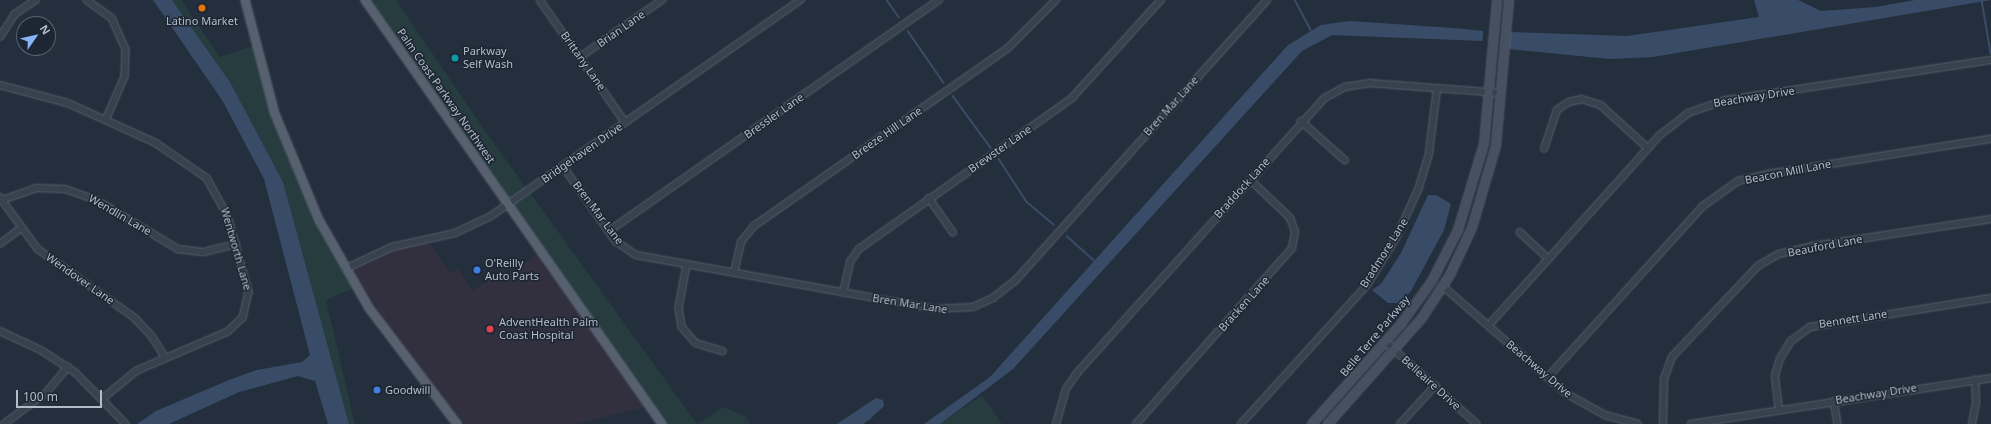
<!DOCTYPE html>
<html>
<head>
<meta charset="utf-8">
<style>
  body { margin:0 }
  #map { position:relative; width:1991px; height:424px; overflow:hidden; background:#242f3e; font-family:"Noto Sans",sans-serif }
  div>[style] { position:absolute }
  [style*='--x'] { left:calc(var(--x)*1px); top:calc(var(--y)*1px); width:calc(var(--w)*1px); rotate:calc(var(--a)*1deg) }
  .medical>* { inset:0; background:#32303f }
  .green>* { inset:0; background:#263c3f }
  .water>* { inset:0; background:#394c67 }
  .stream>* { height:1.5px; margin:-0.75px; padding:0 0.75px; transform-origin:0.75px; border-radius:0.75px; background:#394c67 }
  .roads { filter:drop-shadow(0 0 1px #565f6c) drop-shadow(0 0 1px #565f6c) }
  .street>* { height:5.5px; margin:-2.75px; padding:0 2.75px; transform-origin:2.75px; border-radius:2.75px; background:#38414e }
  .secondary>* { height:8px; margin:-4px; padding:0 4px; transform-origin:4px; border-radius:4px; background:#465061 }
  .primary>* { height:8px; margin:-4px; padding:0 4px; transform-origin:4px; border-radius:4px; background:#56606e }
  .dots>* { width:11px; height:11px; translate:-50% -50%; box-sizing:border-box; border:2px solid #1d2633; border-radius:50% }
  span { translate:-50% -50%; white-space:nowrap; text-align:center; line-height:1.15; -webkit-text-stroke:3px #1d2633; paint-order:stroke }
  .poi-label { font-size:11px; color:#b4bcc9 }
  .left { translate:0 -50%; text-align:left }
  .street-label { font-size:11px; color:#b4bcc9 }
  .north { position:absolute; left:16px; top:16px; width:40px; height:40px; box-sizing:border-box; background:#1d2633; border:1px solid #59626f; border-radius:50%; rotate:56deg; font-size:11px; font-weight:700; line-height:16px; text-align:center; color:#b4bcc9 }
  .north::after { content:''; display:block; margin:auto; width:14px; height:18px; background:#8ab4f8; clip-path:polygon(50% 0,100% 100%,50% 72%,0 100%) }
  .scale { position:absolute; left:16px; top:390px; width:86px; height:18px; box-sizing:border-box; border:2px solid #b4bcc9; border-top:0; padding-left:5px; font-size:12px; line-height:14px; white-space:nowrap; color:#b4bcc9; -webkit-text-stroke:3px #1d2633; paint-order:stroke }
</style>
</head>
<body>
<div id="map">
  <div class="medical">
    <div style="clip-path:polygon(425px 237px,451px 274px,458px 269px,473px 291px,503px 269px,508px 275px,538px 253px,644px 407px,576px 424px,465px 424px,397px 341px,367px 297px,350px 262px,385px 246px)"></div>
  </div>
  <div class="green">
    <div style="clip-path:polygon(172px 0,181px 0,220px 57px,253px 46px,286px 153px,321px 232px,353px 288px,326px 300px,355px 424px,349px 424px,283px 182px,230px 82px)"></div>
    <div style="clip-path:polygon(369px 0,396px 0,481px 125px,697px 424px,666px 424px)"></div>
    <div style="clip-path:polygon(982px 395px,1002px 424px,940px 424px)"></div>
    <div style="clip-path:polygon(723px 407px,745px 416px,750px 424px,698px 424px)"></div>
  </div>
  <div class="water">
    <div style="clip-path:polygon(153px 0,172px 0,230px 82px,283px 182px,349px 424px,328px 424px,315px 381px,298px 376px,239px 392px,169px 424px,137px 424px,156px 411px,229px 380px,257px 370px,302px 362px,310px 355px,264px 179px,222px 100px)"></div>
    <div style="clip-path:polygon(1754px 0,1798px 0,1821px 11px,1876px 7px,1915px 0,1991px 0,1653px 57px,1610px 59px,1508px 49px,1509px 32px,1627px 36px,1759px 17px)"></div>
    <div style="clip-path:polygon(1349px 21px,1454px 28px,1483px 31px,1483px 37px,1482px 41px,1332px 35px,1302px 51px,1013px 369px,940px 424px,924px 424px,990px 377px,1288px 45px,1321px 25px)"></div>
    <div style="clip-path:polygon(1428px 195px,1436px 195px,1451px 204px,1444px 230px,1411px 291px,1399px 303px,1388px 303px,1372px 290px,1381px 284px,1401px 253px)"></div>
    <div style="clip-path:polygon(876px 398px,883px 400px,884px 406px,869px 420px,863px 424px,837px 424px)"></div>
  </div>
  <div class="stream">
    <div style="--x:887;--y:0;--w:21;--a:55"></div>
    <div style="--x:1295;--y:0;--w:34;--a:62"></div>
    <div style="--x:1982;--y:0;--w:54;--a:80.4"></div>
    <div style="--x:908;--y:31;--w:63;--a:55.3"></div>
    <div style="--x:953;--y:96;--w:64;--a:53.8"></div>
    <div style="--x:999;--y:159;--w:51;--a:56.9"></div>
    <div style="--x:1027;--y:202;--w:35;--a:40"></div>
    <div style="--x:1067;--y:236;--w:36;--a:42"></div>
  </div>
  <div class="roads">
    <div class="street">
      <div style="--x:87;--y:0;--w:31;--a:36"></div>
      <div style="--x:112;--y:18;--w:34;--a:66"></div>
      <div style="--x:126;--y:49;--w:28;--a:92"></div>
      <div style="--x:125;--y:77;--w:45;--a:113.7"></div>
      <div style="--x:540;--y:0;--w:149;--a:55.1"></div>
      <div style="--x:0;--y:37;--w:27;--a:-57"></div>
      <div style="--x:15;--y:14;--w:25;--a:-34"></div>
      <div style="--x:580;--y:57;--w:100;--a:-34.8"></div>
      <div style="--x:0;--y:85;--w:70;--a:14.8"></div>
      <div style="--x:68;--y:103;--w:97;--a:24.4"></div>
      <div style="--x:156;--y:143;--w:62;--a:34.5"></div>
      <div style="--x:207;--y:178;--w:43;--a:61.1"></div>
      <div style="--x:228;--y:216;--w:79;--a:74.6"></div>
      <div style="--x:249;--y:292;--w:27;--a:103"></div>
      <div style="--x:243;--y:318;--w:21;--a:137"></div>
      <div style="--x:228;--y:332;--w:99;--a:156.8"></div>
      <div style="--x:137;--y:371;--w:43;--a:140.7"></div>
      <div style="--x:1301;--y:121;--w:59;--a:41.6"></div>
      <div style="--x:1544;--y:149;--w:41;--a:-71.6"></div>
      <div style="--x:1557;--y:110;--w:14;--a:-34"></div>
      <div style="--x:1569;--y:102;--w:13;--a:-13"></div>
      <div style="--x:1582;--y:99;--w:20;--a:18"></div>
      <div style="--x:1601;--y:105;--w:64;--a:42.5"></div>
      <div style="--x:563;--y:166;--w:92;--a:54.8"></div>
      <div style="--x:616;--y:241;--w:24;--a:35"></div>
      <div style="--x:636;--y:255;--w:304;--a:10.2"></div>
      <div style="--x:935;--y:309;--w:38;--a:-3"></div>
      <div style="--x:973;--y:307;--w:22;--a:-24"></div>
      <div style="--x:993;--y:298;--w:28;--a:-38"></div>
      <div style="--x:1015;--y:281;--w:377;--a:-48.1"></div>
      <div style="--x:0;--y:197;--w:64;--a:53.8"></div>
      <div style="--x:38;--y:249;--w:119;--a:35.4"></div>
      <div style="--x:135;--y:318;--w:25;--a:47"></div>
      <div style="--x:152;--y:336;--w:25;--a:58"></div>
      <div style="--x:929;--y:198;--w:42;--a:54.8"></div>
      <div style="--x:2;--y:200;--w:36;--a:-19"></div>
      <div style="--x:36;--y:188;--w:29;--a:2"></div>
      <div style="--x:65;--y:189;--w:34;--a:19"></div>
      <div style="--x:97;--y:200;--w:95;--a:31.2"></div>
      <div style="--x:178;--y:249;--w:26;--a:7"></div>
      <div style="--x:204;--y:252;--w:33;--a:-14"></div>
      <div style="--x:609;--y:231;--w:403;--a:-35"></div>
      <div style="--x:1520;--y:232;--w:38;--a:43"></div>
      <div style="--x:0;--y:244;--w:25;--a:-37"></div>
      <div style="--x:687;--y:265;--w:44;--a:100.5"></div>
      <div style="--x:679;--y:308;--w:19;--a:81"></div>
      <div style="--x:682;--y:327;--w:21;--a:49"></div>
      <div style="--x:696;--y:343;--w:28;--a:17"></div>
      <div style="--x:345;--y:269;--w:52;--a:-25.1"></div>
      <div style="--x:392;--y:247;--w:65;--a:-12.5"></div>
      <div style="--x:455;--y:233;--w:40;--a:-25"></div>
      <div style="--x:491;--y:216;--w:378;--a:-34.9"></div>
      <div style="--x:734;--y:273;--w:32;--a:-77"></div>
      <div style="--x:741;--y:242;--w:21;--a:-51"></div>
      <div style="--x:754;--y:226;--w:310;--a:-35"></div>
      <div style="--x:1008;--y:48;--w:68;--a:-45"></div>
      <div style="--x:1443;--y:286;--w:164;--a:41.1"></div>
      <div style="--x:1567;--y:394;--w:43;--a:28.9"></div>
      <div style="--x:1605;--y:415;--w:34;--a:15"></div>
      <div style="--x:843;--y:293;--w:32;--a:-77"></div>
      <div style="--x:850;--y:262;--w:16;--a:-55"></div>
      <div style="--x:859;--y:249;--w:261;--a:-35.3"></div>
      <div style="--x:1072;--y:98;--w:132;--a:-47.8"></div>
      <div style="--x:1489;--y:325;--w:254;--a:-48"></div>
      <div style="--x:1659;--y:136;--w:37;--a:-38"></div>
      <div style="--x:1688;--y:113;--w:40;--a:-18.9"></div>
      <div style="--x:1726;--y:100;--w:268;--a:-8.6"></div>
      <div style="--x:0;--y:331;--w:45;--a:24.9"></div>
      <div style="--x:41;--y:350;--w:40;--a:32.9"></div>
      <div style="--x:75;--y:372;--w:73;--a:45.6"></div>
      <div style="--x:1386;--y:342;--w:122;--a:42"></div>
      <div style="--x:1547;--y:378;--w:232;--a:-47.8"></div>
      <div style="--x:1703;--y:206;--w:43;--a:-35.5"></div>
      <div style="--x:1738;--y:181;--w:36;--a:-13"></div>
      <div style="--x:1773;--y:173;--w:221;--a:-8.9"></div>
      <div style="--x:1834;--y:401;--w:23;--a:80"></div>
      <div style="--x:1779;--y:410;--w:34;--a:-97"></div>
      <div style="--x:1775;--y:376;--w:18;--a:-74"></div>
      <div style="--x:1780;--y:359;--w:21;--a:-59"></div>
      <div style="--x:1791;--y:341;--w:24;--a:-36"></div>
      <div style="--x:1810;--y:327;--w:183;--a:-9.1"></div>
      <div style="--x:4;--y:424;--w:52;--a:-36.4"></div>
      <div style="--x:46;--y:393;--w:34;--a:-50"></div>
      <div style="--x:1056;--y:424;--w:36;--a:-74"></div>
      <div style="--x:1066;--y:389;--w:19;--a:-55"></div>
      <div style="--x:1077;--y:373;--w:370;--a:-48"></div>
      <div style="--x:1325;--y:98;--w:23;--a:-29"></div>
      <div style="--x:1345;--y:87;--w:24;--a:-9"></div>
      <div style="--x:1369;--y:83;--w:132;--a:4.3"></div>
      <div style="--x:1136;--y:424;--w:235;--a:-48.4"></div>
      <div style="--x:1292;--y:248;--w:16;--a:-79"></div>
      <div style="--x:1295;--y:232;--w:15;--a:-110"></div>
      <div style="--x:1290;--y:218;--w:55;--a:-136.5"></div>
      <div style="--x:1241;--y:424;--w:188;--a:-47.8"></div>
      <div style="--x:1367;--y:285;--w:55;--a:-58.3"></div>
      <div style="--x:1396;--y:238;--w:53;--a:-65.4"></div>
      <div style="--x:1418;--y:190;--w:39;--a:-73"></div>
      <div style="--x:1429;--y:153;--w:64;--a:-82.9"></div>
      <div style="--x:1400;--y:424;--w:52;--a:-47.4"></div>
      <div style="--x:1663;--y:424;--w:45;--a:-88.7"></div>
      <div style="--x:1664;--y:379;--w:23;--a:-70"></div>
      <div style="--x:1672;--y:357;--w:125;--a:-46.6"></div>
      <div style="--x:1758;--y:266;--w:24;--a:-30"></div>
      <div style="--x:1779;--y:254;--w:35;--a:-13"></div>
      <div style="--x:1813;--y:246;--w:180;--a:-8.6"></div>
      <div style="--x:1691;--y:424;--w:304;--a:-8.7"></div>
      <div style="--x:1972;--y:424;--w:21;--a:-79"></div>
      <div style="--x:1976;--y:403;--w:23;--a:-92"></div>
    </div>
    <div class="secondary">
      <div style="--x:1312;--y:424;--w:134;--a:-48.3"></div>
      <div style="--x:1401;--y:324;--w:53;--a:-54.2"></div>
      <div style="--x:1432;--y:281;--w:57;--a:-63"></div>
      <div style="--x:1458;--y:230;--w:90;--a:-73.2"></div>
      <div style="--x:1484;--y:144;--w:145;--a:-84.8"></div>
      <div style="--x:1328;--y:424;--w:142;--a:-48.4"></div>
      <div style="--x:1422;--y:318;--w:51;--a:-56.9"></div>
      <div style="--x:1450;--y:275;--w:52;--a:-64.9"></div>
      <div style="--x:1472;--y:228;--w:85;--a:-73.7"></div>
      <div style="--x:1496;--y:146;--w:147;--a:-84.9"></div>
    </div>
    <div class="primary">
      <div style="--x:245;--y:0;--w:118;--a:75.3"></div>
      <div style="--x:275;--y:114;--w:115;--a:67.5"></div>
      <div style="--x:319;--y:220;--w:101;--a:60.4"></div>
      <div style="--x:369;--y:308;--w:146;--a:52.8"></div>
      <div style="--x:365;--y:0;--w:518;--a:54.99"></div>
    </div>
  </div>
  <div class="dots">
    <div style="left:202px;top:8px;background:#e8710a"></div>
    <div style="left:455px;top:58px;background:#0f9aa8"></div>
    <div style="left:477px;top:270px;background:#3f7fe0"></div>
    <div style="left:490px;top:329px;background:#e0444e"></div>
    <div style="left:377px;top:390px;background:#3f7fe0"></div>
  </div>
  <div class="poi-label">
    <span style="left:202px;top:21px">Latino Market</span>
    <span class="left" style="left:463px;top:58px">Parkway<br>Self Wash</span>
    <span class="left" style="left:485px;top:270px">O'Reilly<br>Auto Parts</span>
    <span class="left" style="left:499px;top:329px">AdventHealth Palm<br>Coast Hospital</span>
    <span class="left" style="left:385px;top:390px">Goodwill</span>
  </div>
  <div class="street-label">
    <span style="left:621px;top:29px;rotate:-35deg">Brian Lane</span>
    <span style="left:583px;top:61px;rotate:55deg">Brittany Lane</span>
    <span style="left:446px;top:96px;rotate:55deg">Palm Coast Parkway Northwest</span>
    <span style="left:1754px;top:97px;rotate:-9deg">Beachway Drive</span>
    <span style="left:1171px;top:106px;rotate:-48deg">Bren Mar Lane</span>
    <span style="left:774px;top:116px;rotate:-35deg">Bressler Lane</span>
    <span style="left:887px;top:133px;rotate:-35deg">Breeze Hill Lane</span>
    <span style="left:1000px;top:149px;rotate:-35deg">Brewster Lane</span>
    <span style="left:582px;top:153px;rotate:-35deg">Bridgehaven Drive</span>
    <span style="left:1788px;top:172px;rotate:-11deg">Beacon Mill Lane</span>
    <span style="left:1242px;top:188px;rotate:-48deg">Braddock Lane</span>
    <span style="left:598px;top:213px;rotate:53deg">Bren Mar Lane</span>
    <span style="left:120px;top:215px;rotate:30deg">Wendlin Lane</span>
    <span style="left:1825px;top:246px;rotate:-11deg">Beauford Lane</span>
    <span style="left:236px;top:249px;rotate:74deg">Wentworth Lane</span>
    <span style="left:1384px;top:253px;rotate:-58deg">Bradmore Lane</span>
    <span style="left:80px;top:279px;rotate:35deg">Wendover Lane</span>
    <span style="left:910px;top:304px;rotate:9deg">Bren Mar Lane</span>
    <span style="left:1244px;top:304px;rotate:-48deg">Bracken Lane</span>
    <span style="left:1853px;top:319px;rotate:-9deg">Bennett Lane</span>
    <span style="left:1375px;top:336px;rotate:-50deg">Belle Terre Parkway</span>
    <span style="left:1539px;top:369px;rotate:40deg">Beachway Drive</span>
    <span style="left:1431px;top:383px;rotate:42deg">Belleaire Drive</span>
    <span style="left:1876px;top:394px;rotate:-9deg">Beachway Drive</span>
  </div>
  <div class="north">N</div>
  <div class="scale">100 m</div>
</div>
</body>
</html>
